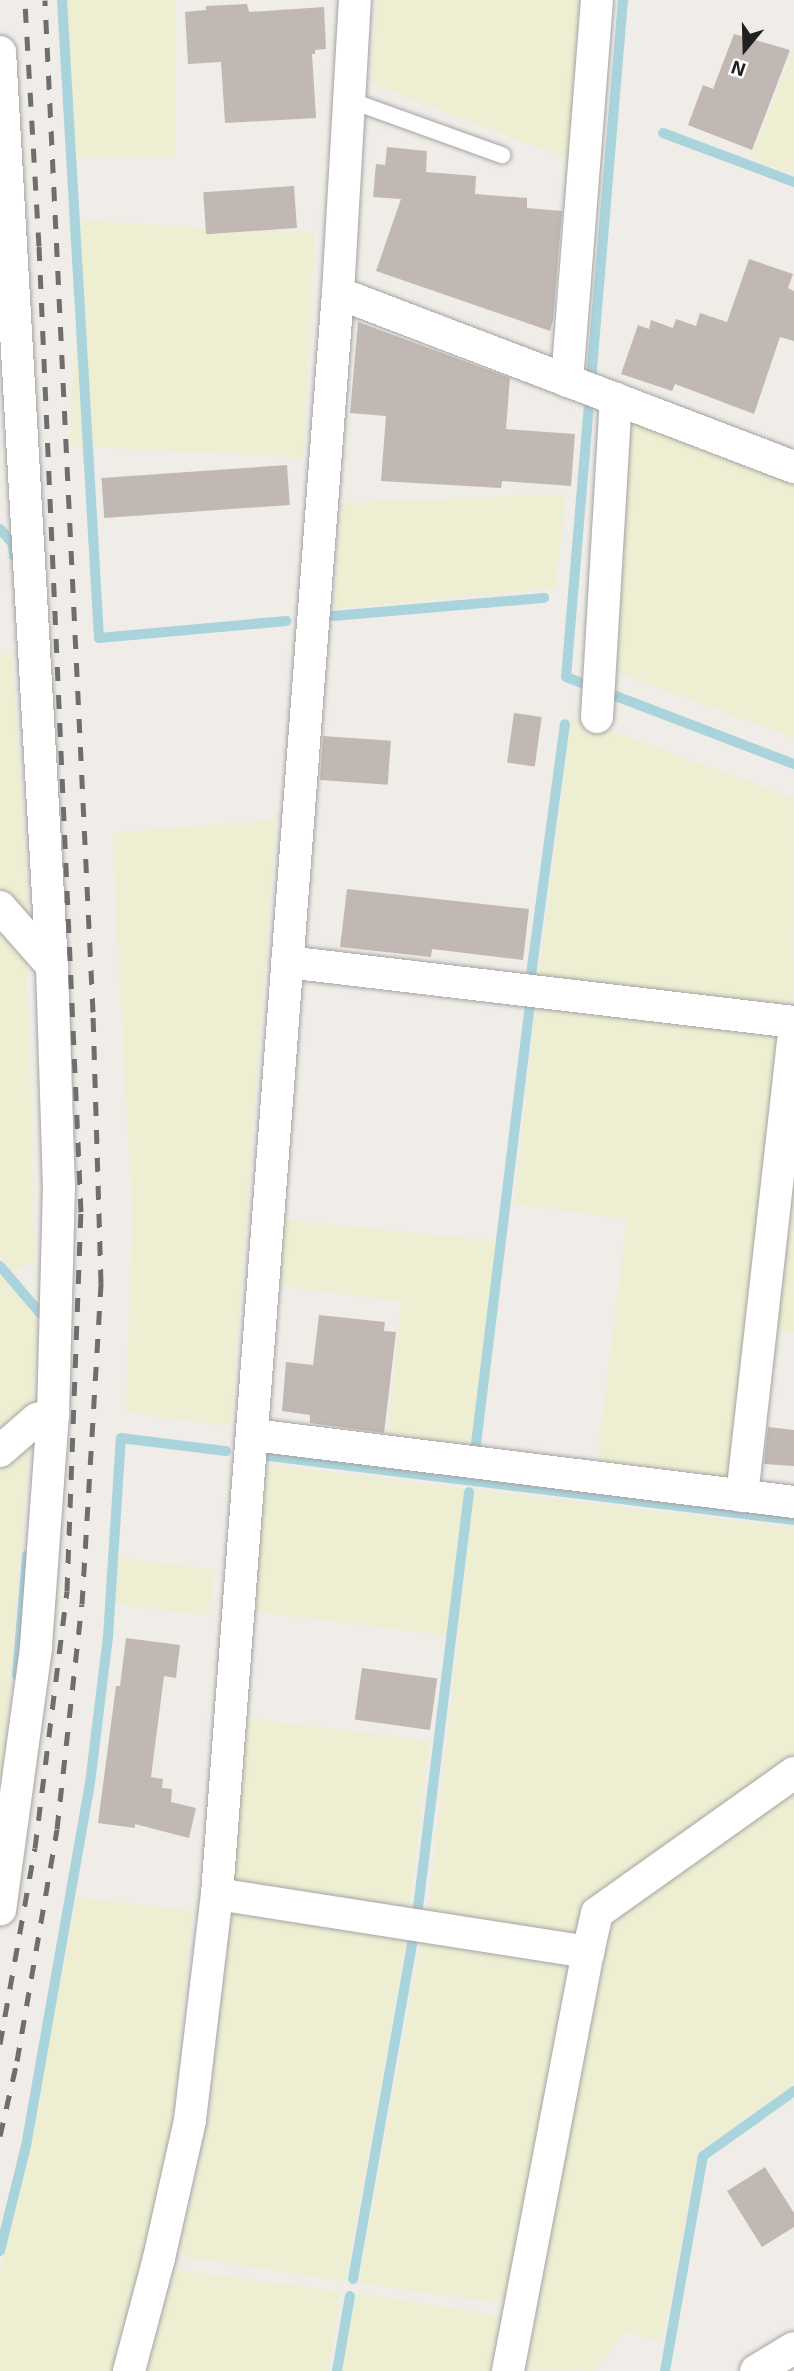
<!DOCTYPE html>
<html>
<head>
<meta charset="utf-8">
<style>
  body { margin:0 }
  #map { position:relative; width:794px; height:2371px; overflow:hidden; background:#f0ece7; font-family:"Exo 2",sans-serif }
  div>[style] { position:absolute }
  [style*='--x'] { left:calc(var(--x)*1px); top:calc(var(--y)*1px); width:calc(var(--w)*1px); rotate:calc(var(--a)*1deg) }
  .farmland>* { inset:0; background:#eeeed3; transform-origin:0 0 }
  .stream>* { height:10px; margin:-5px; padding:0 5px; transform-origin:5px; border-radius:5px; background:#a9d4dc }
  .building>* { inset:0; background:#c1b8b3; transform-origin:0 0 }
  .roads { filter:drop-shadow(0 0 2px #a4a4a4) drop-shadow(0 0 2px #a4a4a4) }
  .lane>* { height:16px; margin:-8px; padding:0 8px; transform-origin:8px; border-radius:8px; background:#fff }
  .street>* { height:32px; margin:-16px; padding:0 16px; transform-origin:16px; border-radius:16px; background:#fff }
  .rail>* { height:5px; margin-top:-2.5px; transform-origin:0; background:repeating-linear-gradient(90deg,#6e6e6e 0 14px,transparent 0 28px) }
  span { translate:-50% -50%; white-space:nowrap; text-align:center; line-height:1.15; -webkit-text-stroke:5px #fff; paint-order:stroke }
  .north { position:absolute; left:710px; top:14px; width:70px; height:70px; -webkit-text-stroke:5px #fff; paint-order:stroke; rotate:199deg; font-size:19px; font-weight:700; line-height:28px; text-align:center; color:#202020 }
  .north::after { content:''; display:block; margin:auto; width:24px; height:32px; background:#202020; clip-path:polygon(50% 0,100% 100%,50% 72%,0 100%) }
</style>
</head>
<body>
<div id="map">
  <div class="farmland">
    <div style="left:67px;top:0;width:108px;height:158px"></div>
    <div style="clip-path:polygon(377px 0,589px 0,576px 162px,371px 83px)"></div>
    <div style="clip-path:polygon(794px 48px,794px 174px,751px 158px)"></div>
    <div style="left:315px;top:233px;width:225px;height:234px;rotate:93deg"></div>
    <div style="clip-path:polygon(629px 419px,794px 481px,794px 738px,608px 669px)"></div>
    <div style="clip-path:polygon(566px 494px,555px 588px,334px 609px,341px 503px)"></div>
    <div style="clip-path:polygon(12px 648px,29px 922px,0 894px,0 659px)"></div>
    <div style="clip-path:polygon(571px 716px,794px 798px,793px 1000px,777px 1011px,538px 982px)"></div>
    <div style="clip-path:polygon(276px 820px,231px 1421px,222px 1425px,126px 1412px,132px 1211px,112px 833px)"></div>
    <div style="clip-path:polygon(0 928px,27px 961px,35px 1261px,14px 1272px,0 1256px)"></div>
    <div style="clip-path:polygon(536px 1004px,780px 1032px,730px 1474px,717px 1484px,596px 1468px,627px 1219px,514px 1204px)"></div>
    <div style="clip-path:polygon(794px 1117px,794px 1332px,771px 1329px)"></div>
    <div style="clip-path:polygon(284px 1220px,496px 1241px,471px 1449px,388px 1439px,401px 1302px,278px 1285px)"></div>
    <div style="clip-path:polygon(0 1275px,37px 1317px,33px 1401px,0 1429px)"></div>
    <div style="clip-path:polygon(30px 1437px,5px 1744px,0 1781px,0 1463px)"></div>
    <div style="left:266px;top:1464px;width:200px;height:148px;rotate:7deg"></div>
    <div style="clip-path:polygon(474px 1489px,794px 1528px,794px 1761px,580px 1938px,427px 1920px)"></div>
    <div style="left:119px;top:1558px;width:96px;height:46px;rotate:7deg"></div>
    <div style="left:245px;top:1718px;width:186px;height:170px;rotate:7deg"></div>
    <div style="clip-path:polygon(794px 1787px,794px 2084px,698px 2152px,662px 2342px,625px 2332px,593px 2371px,520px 2369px,607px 1928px,615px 1914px)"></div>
    <div style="clip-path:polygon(77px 1897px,192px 1911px,173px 2119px,148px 2240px,111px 2371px,0 2371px,0 2271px,29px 2148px)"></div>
    <div style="clip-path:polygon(241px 1904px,408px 1930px,346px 2281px,184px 2257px,180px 2247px,209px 2120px,232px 1913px)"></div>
    <div style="clip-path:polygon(422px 1932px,576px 1957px,513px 2295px,499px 2303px,359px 2283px)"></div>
    <div style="clip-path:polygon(176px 2270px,341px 2292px,328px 2371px,145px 2371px)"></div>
    <div style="clip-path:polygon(355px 2293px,507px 2317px,496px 2371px,342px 2371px)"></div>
  </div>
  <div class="stream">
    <div style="--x:62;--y:0;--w:639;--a:86.68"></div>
    <div style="--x:99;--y:638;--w:188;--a:-5.2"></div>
    <div style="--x:623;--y:0;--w:679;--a:94.81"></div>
    <div style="--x:566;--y:677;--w:244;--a:20.9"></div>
    <div style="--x:663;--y:133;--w:140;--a:20.5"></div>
    <div style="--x:0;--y:529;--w:20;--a:49"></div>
    <div style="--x:13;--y:544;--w:12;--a:85"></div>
    <div style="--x:333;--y:616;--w:212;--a:-4.9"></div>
    <div style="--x:531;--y:975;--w:253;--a:-82.3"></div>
    <div style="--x:0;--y:1266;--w:63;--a:49.5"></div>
    <div style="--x:476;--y:1444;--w:442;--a:-83"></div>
    <div style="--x:269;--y:1456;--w:529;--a:6.95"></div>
    <div style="--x:17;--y:1675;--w:120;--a:-85.2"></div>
    <div style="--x:417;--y:1916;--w:427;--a:-83"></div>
    <div style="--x:0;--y:2251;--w:108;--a:-76.1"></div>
    <div style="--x:26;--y:2146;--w:369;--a:-80"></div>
    <div style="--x:90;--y:1783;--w:147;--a:-83"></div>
    <div style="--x:108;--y:1637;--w:199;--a:-86.3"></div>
    <div style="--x:121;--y:1438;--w:106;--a:7.1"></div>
    <div style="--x:353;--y:2279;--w:351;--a:-80"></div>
    <div style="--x:337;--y:2371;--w:76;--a:-80.2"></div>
    <div style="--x:665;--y:2371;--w:218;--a:-80"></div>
    <div style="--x:703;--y:2156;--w:112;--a:-35.5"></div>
  </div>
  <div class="building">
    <div style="clip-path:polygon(247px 4px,249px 12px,324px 7px,326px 49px,315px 50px,315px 54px,312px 54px,316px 118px,225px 123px,221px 62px,188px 64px,185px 12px,206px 10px,206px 6px)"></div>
    <div style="clip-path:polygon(734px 34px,790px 50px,752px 150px,688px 125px,703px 85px,713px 89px)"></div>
    <div style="clip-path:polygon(387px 147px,427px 151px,426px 172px,476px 176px,475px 194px,527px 198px,527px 208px,562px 211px,553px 320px,550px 331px,376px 271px,401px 199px,373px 197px,376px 164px,385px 165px)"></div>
    <div style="left:294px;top:186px;width:42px;height:91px;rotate:86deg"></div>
    <div style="clip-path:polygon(749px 259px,793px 274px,788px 288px,794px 291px,794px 341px,780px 337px,754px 414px,675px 384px,672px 391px,621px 374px,638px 325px,649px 329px,651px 320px,673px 328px,676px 319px,696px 326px,700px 313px,727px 322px)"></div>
    <div style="clip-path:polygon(358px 322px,510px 378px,506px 429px,575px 434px,571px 486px,502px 481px,501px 488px,381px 481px,386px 416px,350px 413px)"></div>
    <div style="left:287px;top:465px;width:40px;height:186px;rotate:86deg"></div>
    <div style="left:514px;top:713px;width:28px;height:50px;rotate:8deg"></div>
    <div style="left:323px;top:736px;width:68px;height:44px;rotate:4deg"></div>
    <div style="clip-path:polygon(347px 889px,529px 909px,523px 960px,432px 949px,431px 957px,340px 947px)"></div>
    <div style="clip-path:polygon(319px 1315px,385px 1322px,384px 1331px,396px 1332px,384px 1433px,310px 1423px,310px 1415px,282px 1411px,286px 1362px,313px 1365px)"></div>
    <div style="clip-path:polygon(768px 1427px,794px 1430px,794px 1466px,764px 1464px)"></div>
    <div style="clip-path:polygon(126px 1638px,180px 1645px,176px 1678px,164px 1676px,151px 1777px,163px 1779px,162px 1788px,172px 1789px,171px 1802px,196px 1808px,189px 1838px,135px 1824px,135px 1828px,98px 1823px,116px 1686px,120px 1686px)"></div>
    <div style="left:362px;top:1668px;width:76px;height:52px;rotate:8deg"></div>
    <div style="clip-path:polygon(765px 2167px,794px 2213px,794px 2227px,762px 2247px,727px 2191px)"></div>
  </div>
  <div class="roads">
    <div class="lane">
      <div style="--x:349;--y:100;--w:163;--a:19.8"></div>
    </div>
    <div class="street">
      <div style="--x:0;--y:52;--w:915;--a:86.74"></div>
      <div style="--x:52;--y:966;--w:220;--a:88.2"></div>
      <div style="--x:59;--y:1186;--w:228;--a:91.5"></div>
      <div style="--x:53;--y:1414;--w:235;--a:94.2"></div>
      <div style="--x:36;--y:1648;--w:264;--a:97.8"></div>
      <div style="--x:338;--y:293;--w:488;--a:20.9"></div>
      <div style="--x:567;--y:381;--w:382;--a:-85.5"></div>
      <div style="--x:597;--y:717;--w:319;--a:-86.6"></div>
      <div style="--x:0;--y:907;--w:79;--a:48.6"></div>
      <div style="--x:287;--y:962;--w:511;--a:6.75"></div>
      <div style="--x:254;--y:1435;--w:544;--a:7.07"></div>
      <div style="--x:0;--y:1451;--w:49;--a:-40.9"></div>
      <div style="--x:37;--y:1419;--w:17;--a:-17"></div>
      <div style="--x:742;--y:1496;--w:466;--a:-83.6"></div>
      <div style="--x:217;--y:1894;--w:376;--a:8.9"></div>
      <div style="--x:588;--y:1952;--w:40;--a:-77"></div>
      <div style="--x:597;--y:1913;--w:242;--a:-35.4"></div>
      <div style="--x:129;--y:2371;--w:117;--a:-75.1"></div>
      <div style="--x:159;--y:2258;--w:141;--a:-77.3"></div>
      <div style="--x:190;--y:2120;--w:228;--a:-83.2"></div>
      <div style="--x:217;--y:1894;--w:1606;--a:-85.68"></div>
      <div style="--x:338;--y:293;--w:293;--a:-86.7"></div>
      <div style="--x:508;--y:2371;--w:427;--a:-79.2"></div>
      <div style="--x:756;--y:2371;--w:44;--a:-31.2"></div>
    </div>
  </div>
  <div class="rail">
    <div style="--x:0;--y:2044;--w:199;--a:-79.9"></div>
    <div style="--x:35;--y:1848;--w:259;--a:-82.9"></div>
    <div style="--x:67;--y:1591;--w:379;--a:-87.9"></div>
    <div style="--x:81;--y:1212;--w:967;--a:-92.49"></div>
    <div style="--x:39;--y:246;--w:246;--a:-93.3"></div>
    <div style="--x:0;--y:2136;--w:77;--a:-77.2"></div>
    <div style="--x:17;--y:2061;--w:235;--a:-80.2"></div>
    <div style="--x:57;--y:1829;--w:226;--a:-83.7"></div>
    <div style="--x:82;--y:1604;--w:322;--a:-86.6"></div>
    <div style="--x:101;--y:1283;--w:271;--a:-91.7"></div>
    <div style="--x:93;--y:1012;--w:1013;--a:-92.72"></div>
  </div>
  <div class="north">N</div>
</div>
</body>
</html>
